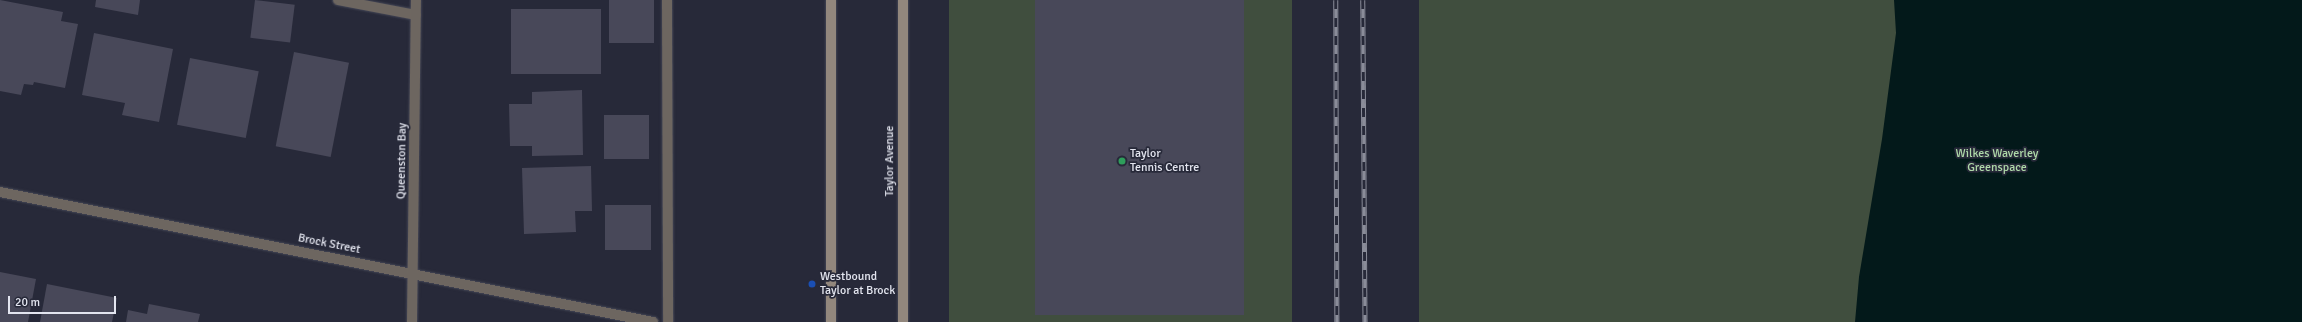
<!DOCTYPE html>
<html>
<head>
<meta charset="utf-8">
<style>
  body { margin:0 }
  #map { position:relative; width:2302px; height:322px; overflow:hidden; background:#272939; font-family:Signika,sans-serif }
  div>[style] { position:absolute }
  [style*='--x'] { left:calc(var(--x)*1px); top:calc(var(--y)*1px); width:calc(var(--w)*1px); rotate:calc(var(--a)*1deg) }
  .green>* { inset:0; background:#404e3e; transform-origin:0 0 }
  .water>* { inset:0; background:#03191a }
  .building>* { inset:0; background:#484859; transform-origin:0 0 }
  .roads { filter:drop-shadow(0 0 1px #454756) drop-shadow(0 0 1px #454756) }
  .service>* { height:10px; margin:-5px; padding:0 5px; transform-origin:5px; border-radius:5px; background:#6d6660 }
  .minor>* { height:10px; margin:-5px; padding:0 5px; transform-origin:5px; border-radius:5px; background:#6d6660 }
  .secondary>* { height:10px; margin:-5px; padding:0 5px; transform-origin:5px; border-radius:5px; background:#92877d }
  .rail>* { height:4.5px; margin-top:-2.25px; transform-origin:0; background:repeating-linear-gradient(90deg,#272939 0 9px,#8a8c99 0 18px); box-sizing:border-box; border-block:1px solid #8a8c99 }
  .dots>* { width:11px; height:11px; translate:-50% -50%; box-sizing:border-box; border:2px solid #272939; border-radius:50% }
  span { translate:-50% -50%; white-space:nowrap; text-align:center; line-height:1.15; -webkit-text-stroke:3.5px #272939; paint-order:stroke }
  .poi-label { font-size:12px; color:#e3e5ef }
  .left { translate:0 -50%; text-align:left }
  .park-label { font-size:12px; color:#afd9a9 }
  .street-label { font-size:12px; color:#e3e5ef }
  .scale { position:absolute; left:8px; top:296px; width:108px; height:18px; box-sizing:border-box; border:2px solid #e3e5ef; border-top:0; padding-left:5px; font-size:12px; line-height:14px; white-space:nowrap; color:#e3e5ef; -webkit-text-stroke:3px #272939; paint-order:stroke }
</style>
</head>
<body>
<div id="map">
  <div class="green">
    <div style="left:949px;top:0;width:343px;height:322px"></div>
    <div style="left:1419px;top:0;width:861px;height:322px"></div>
  </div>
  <div class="water">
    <div style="clip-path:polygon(1894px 0,2302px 0,2302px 322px,1855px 322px,1859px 277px,1882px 139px,1896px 33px)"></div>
  </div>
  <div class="building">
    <div style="clip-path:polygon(0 0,63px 12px,61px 21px,78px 24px,65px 88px,34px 82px,33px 85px,24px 84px,21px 95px,0 91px)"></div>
    <div style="clip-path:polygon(96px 0,140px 0,138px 15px,95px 7px)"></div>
    <div style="left:255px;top:0;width:40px;height:38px;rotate:7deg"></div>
    <div style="left:609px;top:0;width:45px;height:43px"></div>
    <div style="left:1035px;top:0;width:209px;height:315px"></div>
    <div style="left:511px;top:9px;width:90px;height:65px"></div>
    <div style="clip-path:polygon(94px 33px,173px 49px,159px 122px,122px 115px,125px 103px,82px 95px)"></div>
    <div style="left:294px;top:52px;width:56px;height:96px;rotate:11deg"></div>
    <div style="left:190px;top:58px;width:70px;height:68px;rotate:11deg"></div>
    <div style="clip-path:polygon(582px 90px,583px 155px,532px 156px,532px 146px,510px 146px,509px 104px,532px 104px,532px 92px)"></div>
    <div style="left:649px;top:115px;width:44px;height:45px;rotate:90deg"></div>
    <div style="clip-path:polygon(591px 166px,592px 211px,575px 211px,576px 232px,524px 234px,522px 168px)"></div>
    <div style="left:605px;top:205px;width:46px;height:45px"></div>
    <div style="clip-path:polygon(0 272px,36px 279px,28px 322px,0 322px)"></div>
    <div style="clip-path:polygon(47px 284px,117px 298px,112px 322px,40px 322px)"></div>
    <div style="clip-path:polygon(149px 304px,200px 314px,198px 322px,126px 322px,128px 310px,147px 314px)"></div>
  </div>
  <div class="roads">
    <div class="service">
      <div style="--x:338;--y:0;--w:79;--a:10.9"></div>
      <div style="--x:667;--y:0;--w:322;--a:89.8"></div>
    </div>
    <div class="minor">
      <div style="--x:0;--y:192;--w:666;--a:11.26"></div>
      <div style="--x:412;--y:322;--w:322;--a:-89.3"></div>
    </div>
    <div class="secondary">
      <div style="--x:831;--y:322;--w:322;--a:-90"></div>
      <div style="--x:903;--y:322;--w:322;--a:-90"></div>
    </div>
  </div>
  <div class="rail">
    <div style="--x:1336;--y:0;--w:322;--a:89.8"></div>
    <div style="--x:1363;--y:0;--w:322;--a:89.6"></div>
  </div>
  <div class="dots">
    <div style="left:1122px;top:161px;background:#2e9e5b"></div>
    <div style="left:812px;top:284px;background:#1a4fb4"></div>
  </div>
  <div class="poi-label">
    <span class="left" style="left:1130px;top:161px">Taylor<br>Tennis Centre</span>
    <span class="left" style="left:820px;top:284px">Westbound<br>Taylor at Brock</span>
  </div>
  <div class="park-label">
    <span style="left:1997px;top:161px">Wilkes Waverley<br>Greenspace</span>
  </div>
  <div class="street-label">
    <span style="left:402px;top:161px;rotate:-89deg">Queenston Bay</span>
    <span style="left:890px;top:161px;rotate:-90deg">Taylor Avenue</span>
    <span style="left:329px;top:244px;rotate:11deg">Brock Street</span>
  </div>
  <div class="scale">20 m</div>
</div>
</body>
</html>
